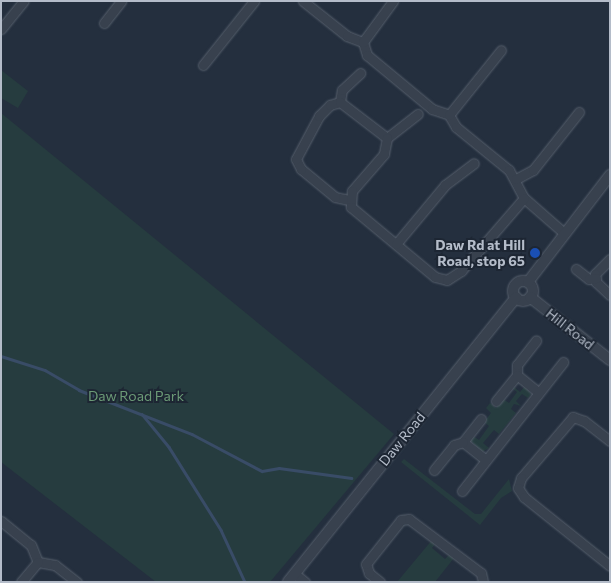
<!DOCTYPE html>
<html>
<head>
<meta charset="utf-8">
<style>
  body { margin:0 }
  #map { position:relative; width:611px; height:583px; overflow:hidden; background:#242f3e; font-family:Commissioner,sans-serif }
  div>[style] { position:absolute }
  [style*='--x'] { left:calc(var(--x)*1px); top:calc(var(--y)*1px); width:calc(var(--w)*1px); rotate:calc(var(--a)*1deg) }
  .green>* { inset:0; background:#263c3f }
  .stream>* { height:2.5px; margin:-1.25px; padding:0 1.25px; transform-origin:1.25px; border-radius:1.25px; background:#394c67 }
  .roads { filter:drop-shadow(0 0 1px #565f6c) drop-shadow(0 0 1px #565f6c) }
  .minor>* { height:9px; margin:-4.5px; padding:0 4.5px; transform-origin:4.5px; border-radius:4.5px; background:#38414e }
  .tertiary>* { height:10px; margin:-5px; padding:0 5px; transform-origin:5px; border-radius:5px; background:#38414e }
  .tertiary>.ring { margin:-5px; padding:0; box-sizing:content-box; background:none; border:10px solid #38414e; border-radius:50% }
  .dots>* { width:14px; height:14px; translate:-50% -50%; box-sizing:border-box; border:2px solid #1d2633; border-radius:50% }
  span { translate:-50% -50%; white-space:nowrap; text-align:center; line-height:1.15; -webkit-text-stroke:4px #1d2633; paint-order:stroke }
  .poi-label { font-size:14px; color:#b4bcc9; font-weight:700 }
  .right { translate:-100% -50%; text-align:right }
  .street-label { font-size:14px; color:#b4bcc9 }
  .park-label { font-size:14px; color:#6b9a76 }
  .frame { position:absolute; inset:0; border:2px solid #b4bcc9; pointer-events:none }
</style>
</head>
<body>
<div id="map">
  <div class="green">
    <div style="clip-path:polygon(1px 70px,28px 91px,18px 108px,1px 98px)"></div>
    <div style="clip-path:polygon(1px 113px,394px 434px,270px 582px,156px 582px,1px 462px)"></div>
    <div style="clip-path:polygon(518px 380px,514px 387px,520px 392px,525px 386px,531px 394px,528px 398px,522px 394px,516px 401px,521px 406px,514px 404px,511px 409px,516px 413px,499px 434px,494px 430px,483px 443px,489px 448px,482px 452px,470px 440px,473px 436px,479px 440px,489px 426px,484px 422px,491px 413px,486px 408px,490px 403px,496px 408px,503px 399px,509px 403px,517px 392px,512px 388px)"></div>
    <div style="clip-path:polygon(404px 459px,475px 514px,481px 514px,509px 479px,512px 491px,501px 498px,480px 525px,401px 462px)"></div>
    <div style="clip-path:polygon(432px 540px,436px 543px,432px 548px,445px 559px,450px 554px,454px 558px,435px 582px,397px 582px)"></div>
  </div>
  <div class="stream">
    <div style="--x:1;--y:356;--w:46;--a:17.7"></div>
    <div style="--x:45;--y:370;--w:39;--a:30"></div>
    <div style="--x:79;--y:390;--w:121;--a:21.3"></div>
    <div style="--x:192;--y:434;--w:79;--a:27.9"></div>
    <div style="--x:262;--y:471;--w:17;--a:-10"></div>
    <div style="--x:279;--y:468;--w:73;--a:7.9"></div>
    <div style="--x:142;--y:414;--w:43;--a:50.7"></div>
    <div style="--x:169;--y:447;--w:98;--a:57.9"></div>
    <div style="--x:221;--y:530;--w:57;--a:65.2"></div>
  </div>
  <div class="roads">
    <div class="minor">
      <div style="--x:303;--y:1;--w:56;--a:38.5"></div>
      <div style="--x:347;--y:36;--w:17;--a:21"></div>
      <div style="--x:363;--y:42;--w:14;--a:73"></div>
      <div style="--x:367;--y:55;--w:85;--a:39.7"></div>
      <div style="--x:432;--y:109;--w:18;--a:19"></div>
      <div style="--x:449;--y:115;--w:14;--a:60"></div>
      <div style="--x:456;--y:127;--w:68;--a:39.1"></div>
      <div style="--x:509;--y:170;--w:32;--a:62"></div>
      <div style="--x:524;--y:198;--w:53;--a:41.2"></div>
      <div style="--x:104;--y:23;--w:28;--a:-52"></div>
      <div style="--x:1;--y:29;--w:36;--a:-51"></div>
      <div style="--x:363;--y:42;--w:51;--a:-53.8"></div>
      <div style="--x:203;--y:65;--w:82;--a:-51.4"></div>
      <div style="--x:340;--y:102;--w:12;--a:-81"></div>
      <div style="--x:342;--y:90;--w:25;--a:-43"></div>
      <div style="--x:449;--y:115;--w:83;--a:-51.3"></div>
      <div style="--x:387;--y:138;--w:39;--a:-38"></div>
      <div style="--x:516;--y:179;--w:19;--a:-28"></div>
      <div style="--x:533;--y:170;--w:74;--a:-51.6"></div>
      <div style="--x:349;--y:200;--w:14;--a:-168"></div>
      <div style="--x:335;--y:197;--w:44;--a:-140.5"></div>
      <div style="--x:301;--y:169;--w:11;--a:-117"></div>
      <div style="--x:296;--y:159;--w:49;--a:-61.9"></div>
      <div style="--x:319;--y:116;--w:16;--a:-45"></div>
      <div style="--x:330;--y:105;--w:10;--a:-17"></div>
      <div style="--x:340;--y:102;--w:59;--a:37.5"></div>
      <div style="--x:387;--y:138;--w:16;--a:101"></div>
      <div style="--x:384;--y:154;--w:49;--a:130.9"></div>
      <div style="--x:352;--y:191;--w:16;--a:94"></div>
      <div style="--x:351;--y:207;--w:109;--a:39.8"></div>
      <div style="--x:435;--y:277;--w:12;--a:14"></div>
      <div style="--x:447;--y:280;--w:17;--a:-33"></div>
      <div style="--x:461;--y:271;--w:96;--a:-49.2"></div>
      <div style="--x:396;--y:244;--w:77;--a:-50.3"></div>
      <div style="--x:445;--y:185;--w:36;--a:-37"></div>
      <div style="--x:610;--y:259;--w:21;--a:135"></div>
      <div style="--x:595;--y:274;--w:8;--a:83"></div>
      <div style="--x:596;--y:282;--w:19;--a:43"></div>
      <div style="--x:576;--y:269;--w:16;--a:38"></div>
      <div style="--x:589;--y:279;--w:7;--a:-8"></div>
      <div style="--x:517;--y:375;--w:10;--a:-90"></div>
      <div style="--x:517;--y:365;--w:31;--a:-52"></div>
      <div style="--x:496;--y:401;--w:33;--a:-51"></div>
      <div style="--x:517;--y:375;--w:27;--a:39"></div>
      <div style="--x:481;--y:419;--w:29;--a:128"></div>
      <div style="--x:463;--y:442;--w:29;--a:38"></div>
      <div style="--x:610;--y:441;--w:33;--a:-142"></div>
      <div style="--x:584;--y:421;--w:12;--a:-160"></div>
      <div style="--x:573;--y:417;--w:80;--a:130.4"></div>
      <div style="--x:521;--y:478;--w:10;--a:107"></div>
      <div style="--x:518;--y:488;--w:11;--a:56"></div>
      <div style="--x:524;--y:497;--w:110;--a:38.7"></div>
      <div style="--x:434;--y:470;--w:32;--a:-51"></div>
      <div style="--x:454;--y:445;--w:9;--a:-18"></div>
      <div style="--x:462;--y:491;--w:164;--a:-51.9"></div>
      <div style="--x:1;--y:521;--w:38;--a:39"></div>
      <div style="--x:31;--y:545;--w:18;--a:68"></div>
      <div style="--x:38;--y:562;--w:17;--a:10"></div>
      <div style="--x:55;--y:565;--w:28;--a:38"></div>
      <div style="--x:295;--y:574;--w:13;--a:39"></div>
      <div style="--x:21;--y:582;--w:26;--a:-50"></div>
      <div style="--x:380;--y:582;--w:14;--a:-141"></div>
      <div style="--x:369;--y:573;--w:9;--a:-108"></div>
      <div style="--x:366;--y:564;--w:56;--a:-51.5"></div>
      <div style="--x:401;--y:520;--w:8;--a:-7"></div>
      <div style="--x:409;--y:519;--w:90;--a:36.9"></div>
      <div style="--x:481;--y:573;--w:9;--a:77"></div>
    </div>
    <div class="tertiary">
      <div class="ring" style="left:513px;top:281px;width:10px;height:10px"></div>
      <div style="--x:528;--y:282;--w:135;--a:-52.5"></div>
      <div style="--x:530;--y:297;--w:102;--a:38.2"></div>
      <div style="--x:288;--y:582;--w:365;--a:-51.3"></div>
    </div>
  </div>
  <div class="dots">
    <div style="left:535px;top:253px;background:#1a4fb4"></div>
  </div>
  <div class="poi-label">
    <span class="right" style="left:525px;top:253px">Daw Rd at Hill<br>Road, stop 65</span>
  </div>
  <div class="street-label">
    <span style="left:570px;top:329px;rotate:38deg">Hill Road</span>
    <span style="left:402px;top:439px;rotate:-51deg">Daw Road</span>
  </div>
  <div class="park-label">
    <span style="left:136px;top:396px">Daw Road Park</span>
  </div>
  <div class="frame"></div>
</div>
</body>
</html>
